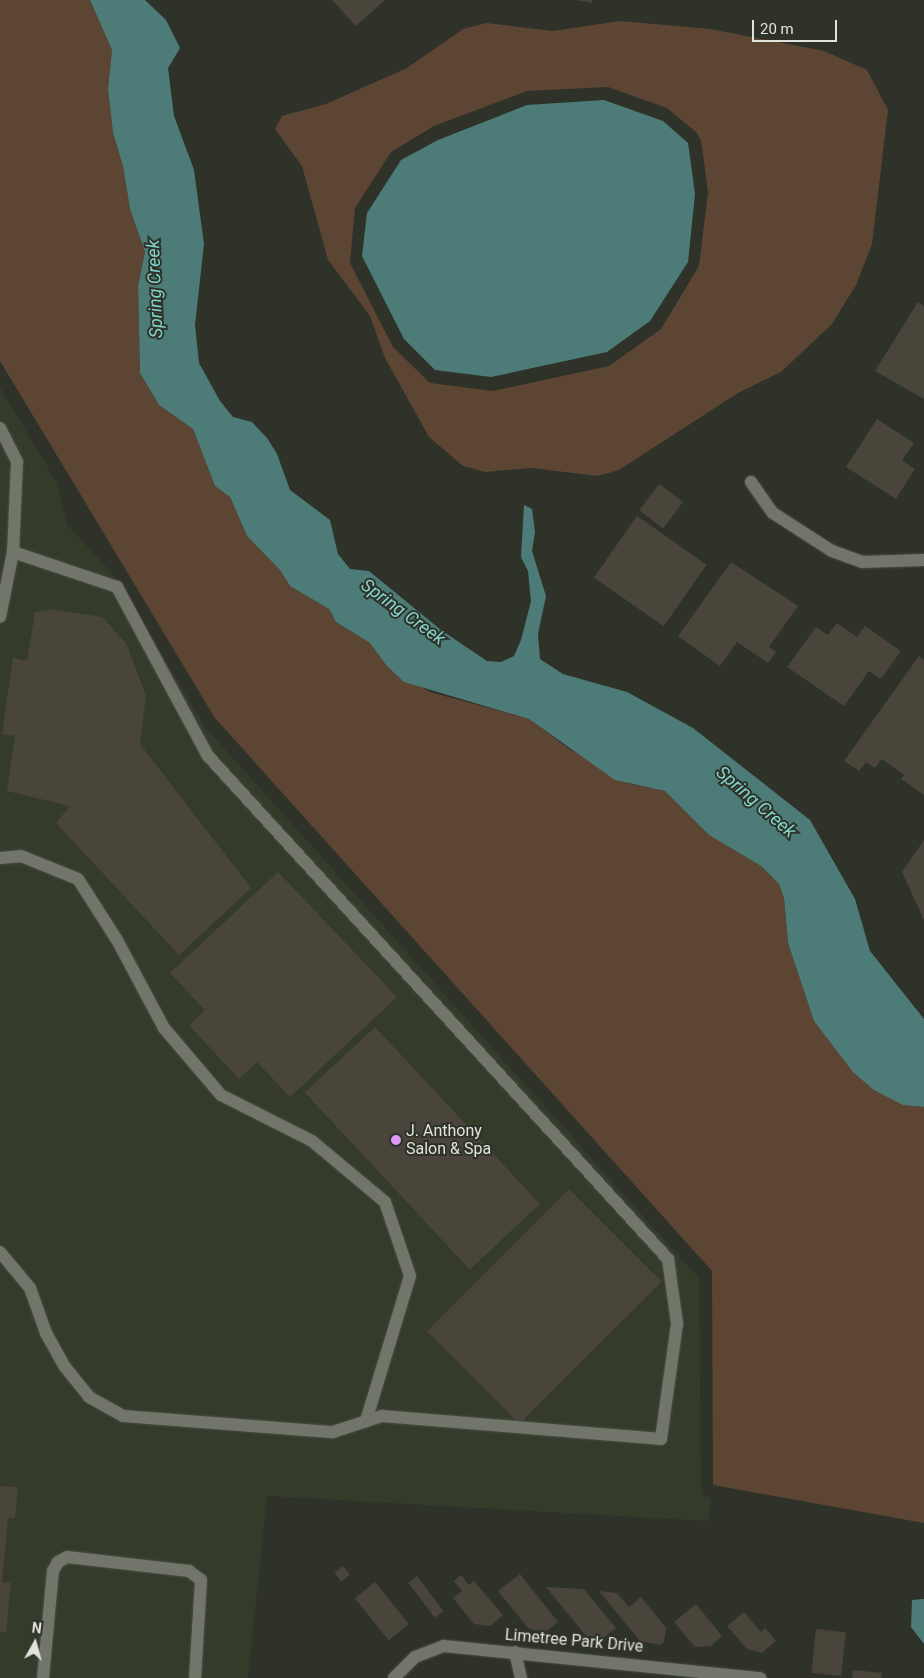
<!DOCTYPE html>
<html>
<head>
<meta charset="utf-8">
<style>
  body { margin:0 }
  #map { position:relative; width:924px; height:1678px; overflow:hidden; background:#2e3228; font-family:Roboto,sans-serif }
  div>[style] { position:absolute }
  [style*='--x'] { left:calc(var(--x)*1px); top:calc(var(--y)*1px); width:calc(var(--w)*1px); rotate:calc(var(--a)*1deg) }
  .built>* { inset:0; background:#353b2b }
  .green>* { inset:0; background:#5d4533 }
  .water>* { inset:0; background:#4d7c78 }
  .building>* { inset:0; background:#49453b; transform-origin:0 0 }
  .roads { filter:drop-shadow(0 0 1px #4b4e45) drop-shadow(0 0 1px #4b4e45) }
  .service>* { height:12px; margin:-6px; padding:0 6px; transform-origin:6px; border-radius:6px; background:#72766a }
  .minor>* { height:12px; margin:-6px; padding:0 6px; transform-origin:6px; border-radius:6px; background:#72766a }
  .dots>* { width:14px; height:14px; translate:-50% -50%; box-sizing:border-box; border:2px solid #2e3228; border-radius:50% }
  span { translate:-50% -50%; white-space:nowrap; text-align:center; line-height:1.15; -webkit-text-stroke:4px #2e3228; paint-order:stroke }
  .poi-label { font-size:16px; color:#e1e3dd }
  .left { translate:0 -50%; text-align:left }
  .street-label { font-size:16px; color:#e1e3dd }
  .water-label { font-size:18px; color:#82d5ce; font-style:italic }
  .north { position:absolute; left:10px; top:1618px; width:50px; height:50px; -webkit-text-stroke:4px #2e3228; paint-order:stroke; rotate:7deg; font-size:14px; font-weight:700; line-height:20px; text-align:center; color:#e1e3dd }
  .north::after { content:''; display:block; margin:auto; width:18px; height:22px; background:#e1e3dd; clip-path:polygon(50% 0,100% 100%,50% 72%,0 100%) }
  .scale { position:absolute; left:752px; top:20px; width:85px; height:22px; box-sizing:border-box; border:2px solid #e1e3dd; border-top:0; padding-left:6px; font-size:15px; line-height:18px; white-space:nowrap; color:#e1e3dd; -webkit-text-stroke:4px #2e3228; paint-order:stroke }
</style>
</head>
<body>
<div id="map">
  <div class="built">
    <div style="clip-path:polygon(0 387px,57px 483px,67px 525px,113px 574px,206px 728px,699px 1278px,701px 1486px,703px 1495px,711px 1499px,708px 1521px,267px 1496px,248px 1678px,0 1678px)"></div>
  </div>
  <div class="green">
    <div style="clip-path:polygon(0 0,90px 0,103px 29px,112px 50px,108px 89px,113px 133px,123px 166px,130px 209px,145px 252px,138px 286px,140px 373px,159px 405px,193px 429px,215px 486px,230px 497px,247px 536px,280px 570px,290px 586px,329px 609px,336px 622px,370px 643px,386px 665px,430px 692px,529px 719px,568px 748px,627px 783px,665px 791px,709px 835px,761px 866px,779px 884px,784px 898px,788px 943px,814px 1021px,903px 1105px,924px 1107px,924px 1523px,713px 1485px,712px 1271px,215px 718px,0 361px)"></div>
    <div style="clip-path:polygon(evenodd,620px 21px,710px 29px,824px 51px,867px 70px,888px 110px,872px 244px,856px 285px,832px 324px,781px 372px,738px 393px,619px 470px,598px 476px,531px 468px,485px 472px,463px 466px,429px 437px,385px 358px,370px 316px,328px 260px,302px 166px,275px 129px,282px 116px,326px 104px,407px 68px,463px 29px,486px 23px,553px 31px,620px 21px,608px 87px,667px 108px,696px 132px,701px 140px,708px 192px,699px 266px,661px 329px,609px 366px,493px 391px,430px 383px,393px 347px,350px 263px,355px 208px,391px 152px,434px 126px,527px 91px,608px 87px)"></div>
  </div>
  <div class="water">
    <div style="clip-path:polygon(90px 0,145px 0,166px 20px,180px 48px,168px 68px,174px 116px,194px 170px,204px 244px,195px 325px,199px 363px,220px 401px,233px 417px,252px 422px,267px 438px,277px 454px,290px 490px,330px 520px,338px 554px,350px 569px,369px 571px,441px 630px,487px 661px,501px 662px,514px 656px,521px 640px,531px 601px,528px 571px,521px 557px,524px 505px,532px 509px,535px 532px,532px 551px,546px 596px,538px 634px,540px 659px,563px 674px,627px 692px,693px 728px,810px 820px,855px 899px,870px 951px,924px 1019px,924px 1107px,903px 1105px,874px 1090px,853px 1072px,814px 1021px,788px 943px,784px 898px,779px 884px,761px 866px,709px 835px,665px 791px,615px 780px,529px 719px,404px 682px,386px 665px,370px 643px,336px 622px,329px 609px,290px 586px,280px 570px,247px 536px,230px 497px,215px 486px,193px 429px,159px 405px,140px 373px,138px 286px,145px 252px,130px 209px,123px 166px,113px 133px,108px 89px,112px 50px)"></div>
    <div style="clip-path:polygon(604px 100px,663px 121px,688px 143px,695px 194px,688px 262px,650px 321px,607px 352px,491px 377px,435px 370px,404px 339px,362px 256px,367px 213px,401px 160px,438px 140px,527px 105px)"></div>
    <div style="clip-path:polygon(924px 1599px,924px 1644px,911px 1627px,912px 1600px)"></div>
  </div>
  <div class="building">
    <div style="clip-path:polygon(332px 0,385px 0,356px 26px)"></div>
    <div style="clip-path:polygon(576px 0,592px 0,592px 3px)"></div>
    <div style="clip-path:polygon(918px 302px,924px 306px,924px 399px,875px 371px)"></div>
    <div style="clip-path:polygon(877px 419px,914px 443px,902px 460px,915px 469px,896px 499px,846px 467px)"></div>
    <div style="left:659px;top:484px;width:30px;height:33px;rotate:37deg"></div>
    <div style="left:637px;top:516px;width:85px;height:75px;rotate:35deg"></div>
    <div style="clip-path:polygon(731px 562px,798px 606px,769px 647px,776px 652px,768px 663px,737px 642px,720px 666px,678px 636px)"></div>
    <div style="clip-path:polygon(51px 609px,102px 617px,126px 643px,146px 696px,140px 744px,251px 888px,179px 955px,56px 823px,70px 806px,7px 791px,15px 736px,2px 734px,13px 658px,27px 661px,35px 612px)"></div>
    <div style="clip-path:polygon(837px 623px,857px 637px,865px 626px,901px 651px,881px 679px,869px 671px,844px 706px,787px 667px,816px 627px,828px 635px)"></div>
    <div style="clip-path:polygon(919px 656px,924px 660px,924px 795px,901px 779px,904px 775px,882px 759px,875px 768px,866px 762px,859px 771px,844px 761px)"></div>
    <div style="clip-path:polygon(924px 840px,924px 920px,902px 872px)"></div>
    <div style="clip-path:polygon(278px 872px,397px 997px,290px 1097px,257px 1062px,239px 1079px,189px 1025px,205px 1010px,170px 973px)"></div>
    <div style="left:375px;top:1027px;width:242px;height:96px;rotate:47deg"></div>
    <div style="left:569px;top:1189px;width:131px;height:201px;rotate:45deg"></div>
    <div style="clip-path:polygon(0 1486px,18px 1487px,15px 1518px,8px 1518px,2px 1582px,11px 1583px,6px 1632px,0 1632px)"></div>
    <div style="left:343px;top:1566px;width:11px;height:11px;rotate:52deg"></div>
    <div style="clip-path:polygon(520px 1574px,558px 1622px,546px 1632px,529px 1629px,498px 1591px)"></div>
    <div style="clip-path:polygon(461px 1575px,469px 1585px,474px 1581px,503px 1615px,490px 1626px,474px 1624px,453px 1598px,462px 1591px,454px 1581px)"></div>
    <div style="left:417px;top:1576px;width:44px;height:11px;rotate:53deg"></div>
    <div style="left:375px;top:1582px;width:54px;height:26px;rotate:51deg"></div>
    <div style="clip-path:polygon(546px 1587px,584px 1589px,616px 1628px,603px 1638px,586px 1636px)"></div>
    <div style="clip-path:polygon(599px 1591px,617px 1593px,629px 1607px,641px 1597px,666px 1628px,664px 1642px,660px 1645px,640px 1641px)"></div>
    <div style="clip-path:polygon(696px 1604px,722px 1636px,711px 1646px,695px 1647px,674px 1622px)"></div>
    <div style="clip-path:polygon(744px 1612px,761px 1632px,765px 1628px,776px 1641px,762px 1653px,747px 1649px,727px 1626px)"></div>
    <div style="left:816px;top:1629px;width:30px;height:44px;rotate:6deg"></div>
    <div style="clip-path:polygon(853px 1670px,882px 1673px,881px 1678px,852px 1678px)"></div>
  </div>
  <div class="roads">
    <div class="service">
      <div style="--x:0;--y:428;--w:38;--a:63"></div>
      <div style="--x:17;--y:462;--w:90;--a:92.5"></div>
      <div style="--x:13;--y:552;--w:66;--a:101.3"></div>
      <div style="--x:0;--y:858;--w:21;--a:-5"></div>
      <div style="--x:21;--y:856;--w:61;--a:22"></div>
      <div style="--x:78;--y:879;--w:72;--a:57.4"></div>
      <div style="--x:117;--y:940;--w:100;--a:61.9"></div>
      <div style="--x:164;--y:1028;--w:88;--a:49.6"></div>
      <div style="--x:221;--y:1095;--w:102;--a:26.8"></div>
      <div style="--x:312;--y:1141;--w:95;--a:39.9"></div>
      <div style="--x:385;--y:1202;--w:78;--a:71.3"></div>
      <div style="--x:410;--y:1276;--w:152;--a:106.9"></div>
      <div style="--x:0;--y:1252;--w:47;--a:50.2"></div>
      <div style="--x:30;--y:1288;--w:48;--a:70.4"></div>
      <div style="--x:46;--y:1333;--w:39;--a:61"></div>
      <div style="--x:65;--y:1367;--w:38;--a:51"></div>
      <div style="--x:89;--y:1397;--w:39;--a:29"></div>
      <div style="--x:123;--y:1416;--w:211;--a:4.4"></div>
      <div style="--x:333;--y:1432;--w:52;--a:-18.1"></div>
      <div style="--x:382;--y:1416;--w:280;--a:4.7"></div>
      <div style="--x:661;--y:1439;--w:117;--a:-82.1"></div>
      <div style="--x:677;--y:1323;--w:65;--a:-98"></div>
      <div style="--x:668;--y:1259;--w:682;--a:-132.44"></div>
      <div style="--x:208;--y:756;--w:192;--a:-118.3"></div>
      <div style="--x:117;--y:587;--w:110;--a:-161.4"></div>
      <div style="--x:43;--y:1678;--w:107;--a:-84.7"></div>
      <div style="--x:53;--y:1571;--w:10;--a:-61"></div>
      <div style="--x:58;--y:1562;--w:10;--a:-29"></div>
      <div style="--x:67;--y:1557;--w:123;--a:6.5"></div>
      <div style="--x:189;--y:1571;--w:15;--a:37"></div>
      <div style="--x:201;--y:1580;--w:98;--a:93.5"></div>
    </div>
    <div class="minor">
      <div style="--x:751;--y:482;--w:38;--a:55"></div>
      <div style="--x:773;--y:513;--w:70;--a:32.8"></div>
      <div style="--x:832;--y:551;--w:32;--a:20"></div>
      <div style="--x:862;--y:562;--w:62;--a:-1.8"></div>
      <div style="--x:515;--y:1652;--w:27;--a:77"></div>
      <div style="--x:394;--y:1678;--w:30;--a:-45"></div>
      <div style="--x:415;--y:1657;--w:31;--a:-21"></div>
      <div style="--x:444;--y:1646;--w:318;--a:5.8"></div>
    </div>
  </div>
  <div class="dots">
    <div style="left:396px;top:1140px;background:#dd99f3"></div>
  </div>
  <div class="poi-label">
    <span class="left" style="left:406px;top:1140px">J. Anthony<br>Salon &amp; Spa</span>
  </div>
  <div class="street-label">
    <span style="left:574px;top:1641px;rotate:5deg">Limetree Park Drive</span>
  </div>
  <div class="water-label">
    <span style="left:155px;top:289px;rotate:-92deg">Spring Creek</span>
    <span style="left:403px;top:612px;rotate:36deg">Spring Creek</span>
    <span style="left:756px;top:802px;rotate:41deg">Spring Creek</span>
  </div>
  <div class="north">N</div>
  <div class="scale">20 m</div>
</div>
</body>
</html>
